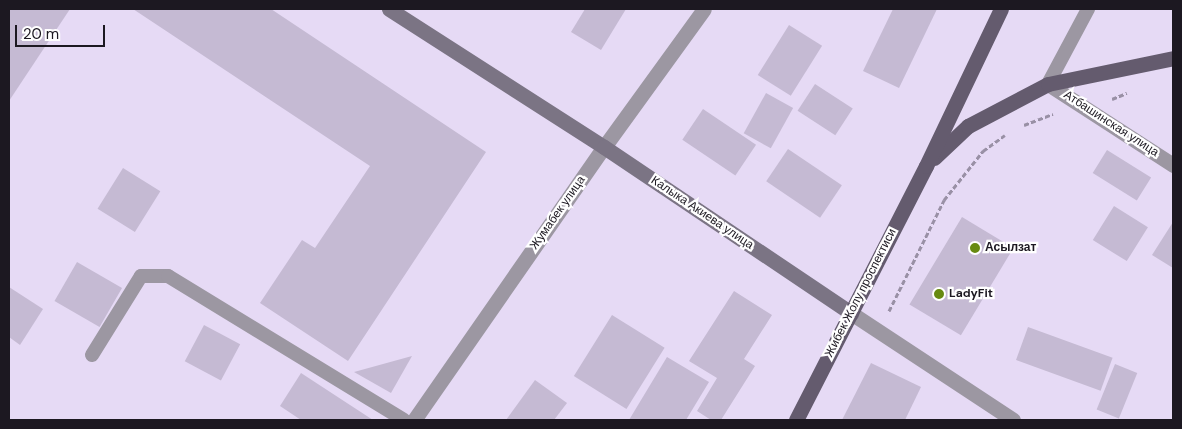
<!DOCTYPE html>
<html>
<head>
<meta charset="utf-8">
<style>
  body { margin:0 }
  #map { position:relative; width:1182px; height:429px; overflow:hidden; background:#e6daf5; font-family:"DM Sans",sans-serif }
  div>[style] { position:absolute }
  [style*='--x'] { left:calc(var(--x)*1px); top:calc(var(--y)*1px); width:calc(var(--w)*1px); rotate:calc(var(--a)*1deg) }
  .building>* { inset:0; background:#c5bad3; transform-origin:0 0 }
  .path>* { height:3px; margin-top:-1.5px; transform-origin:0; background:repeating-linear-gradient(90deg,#9990a5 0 5px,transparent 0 7.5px) }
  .lane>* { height:14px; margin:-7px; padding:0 7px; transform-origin:7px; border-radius:7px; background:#9c97a2 }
  .street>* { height:15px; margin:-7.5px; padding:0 7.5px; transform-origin:7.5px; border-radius:7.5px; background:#9c97a2 }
  .secondary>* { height:15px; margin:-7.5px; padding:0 7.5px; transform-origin:7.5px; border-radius:7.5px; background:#7b7484 }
  .primary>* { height:15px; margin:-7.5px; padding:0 7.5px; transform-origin:7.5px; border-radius:7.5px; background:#645b6e }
  .dots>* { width:14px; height:14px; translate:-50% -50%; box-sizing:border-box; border:2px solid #fff; border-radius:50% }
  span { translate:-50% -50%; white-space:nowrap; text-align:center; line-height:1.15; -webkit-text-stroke:4.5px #fff; paint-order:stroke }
  .street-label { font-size:12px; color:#1c1821 }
  .poi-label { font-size:12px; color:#1c1821; font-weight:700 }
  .left { translate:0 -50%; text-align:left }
  .frame { position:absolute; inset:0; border:10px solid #1c1821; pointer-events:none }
  .scale { position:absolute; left:15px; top:25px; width:90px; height:22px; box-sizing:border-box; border:2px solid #1c1821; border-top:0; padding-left:6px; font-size:15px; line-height:18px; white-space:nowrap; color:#1c1821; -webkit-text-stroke:4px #fff; paint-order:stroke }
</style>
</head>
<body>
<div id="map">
  <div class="building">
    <div style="clip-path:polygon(9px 9px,70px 9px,9px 101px)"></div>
    <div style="clip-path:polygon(133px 9px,271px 9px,486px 152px,348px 361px,260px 303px,302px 240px,315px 248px,370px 166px)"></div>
    <div style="clip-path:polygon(585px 9px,626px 9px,601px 50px,571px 32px)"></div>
    <div style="clip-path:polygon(893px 9px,937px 9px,899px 88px,863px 71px)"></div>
    <div style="left:789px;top:25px;width:39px;height:59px;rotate:32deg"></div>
    <div style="left:815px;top:84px;width:45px;height:32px;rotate:33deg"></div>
    <div style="left:766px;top:93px;width:31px;height:46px;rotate:29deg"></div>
    <div style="left:703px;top:109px;width:64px;height:37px;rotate:34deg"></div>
    <div style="left:788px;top:149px;width:65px;height:39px;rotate:34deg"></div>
    <div style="left:1107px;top:150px;width:52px;height:27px;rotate:32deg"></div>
    <div style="left:123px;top:168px;width:44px;height:48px;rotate:32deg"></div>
    <div style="left:1114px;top:206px;width:40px;height:40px;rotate:32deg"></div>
    <div style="left:962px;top:217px;width:60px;height:102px;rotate:31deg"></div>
    <div style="clip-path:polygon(1173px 222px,1173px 268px,1152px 255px)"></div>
    <div style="left:77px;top:262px;width:52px;height:45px;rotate:30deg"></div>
    <div style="clip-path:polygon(9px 287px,43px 309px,20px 345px,9px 337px)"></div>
    <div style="clip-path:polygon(734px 291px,772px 315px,744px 359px,755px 366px,721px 420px,711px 420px,697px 411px,717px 378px,689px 361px)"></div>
    <div style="left:612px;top:315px;width:62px;height:72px;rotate:32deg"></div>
    <div style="left:204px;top:325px;width:41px;height:41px;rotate:28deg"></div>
    <div style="left:1028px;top:327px;width:90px;height:35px;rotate:20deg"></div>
    <div style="clip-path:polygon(412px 356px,391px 393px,354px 372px)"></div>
    <div style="clip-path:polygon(667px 357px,709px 382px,686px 420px,629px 420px)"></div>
    <div style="clip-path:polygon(871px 363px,921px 387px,905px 420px,842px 420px)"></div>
    <div style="left:1115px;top:364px;width:24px;height:49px;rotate:22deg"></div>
    <div style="clip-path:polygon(301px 373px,373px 420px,301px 420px,280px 406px)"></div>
    <div style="clip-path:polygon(535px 380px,567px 403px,554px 420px,506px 420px)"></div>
  </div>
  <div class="path">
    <div style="--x:1112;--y:99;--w:16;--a:-22"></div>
    <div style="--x:1024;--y:125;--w:31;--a:-21"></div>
    <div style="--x:889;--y:311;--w:124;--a:-63.6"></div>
    <div style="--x:944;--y:200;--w:63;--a:-51.5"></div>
    <div style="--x:983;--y:151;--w:27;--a:-36"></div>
  </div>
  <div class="lane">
    <div style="--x:1048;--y:84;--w:85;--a:-61.9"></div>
    <div style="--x:92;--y:355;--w:93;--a:-58.2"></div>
    <div style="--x:141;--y:276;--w:27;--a:0"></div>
    <div style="--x:168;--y:276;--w:276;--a:31.4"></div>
  </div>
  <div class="street">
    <div style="--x:1048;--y:84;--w:149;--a:32.9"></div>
    <div style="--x:851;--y:313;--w:194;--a:33.4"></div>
    <div style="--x:414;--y:420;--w:333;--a:-55.2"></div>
    <div style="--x:604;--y:147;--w:170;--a:-54.1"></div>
  </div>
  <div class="secondary">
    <div style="--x:389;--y:9;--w:255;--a:32.7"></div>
    <div style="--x:604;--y:147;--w:298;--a:33.9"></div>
  </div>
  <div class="primary">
    <div style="--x:934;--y:158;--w:47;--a:-43.3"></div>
    <div style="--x:968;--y:126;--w:90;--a:-27.7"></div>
    <div style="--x:1048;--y:84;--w:128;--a:-11.7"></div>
    <div style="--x:796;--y:420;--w:285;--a:-62.9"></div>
    <div style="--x:926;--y:166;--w:174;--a:-64.5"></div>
  </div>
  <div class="dots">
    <div style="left:975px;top:248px;background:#678a11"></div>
    <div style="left:939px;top:294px;background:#678a11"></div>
  </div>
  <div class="street-label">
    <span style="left:1111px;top:124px;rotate:33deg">Атбашинская улица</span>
    <span style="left:558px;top:213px;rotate:-55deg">Жумабек улица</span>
    <span style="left:702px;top:213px;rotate:34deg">Калыка Акиева улица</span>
    <span style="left:861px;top:293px;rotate:-63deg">Жибек Жолу проспектиси</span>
  </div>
  <div class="poi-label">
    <span class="left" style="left:985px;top:248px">Асылзат</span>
    <span class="left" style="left:949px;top:294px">LadyFit</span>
  </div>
  <div class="frame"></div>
  <div class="scale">20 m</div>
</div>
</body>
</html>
